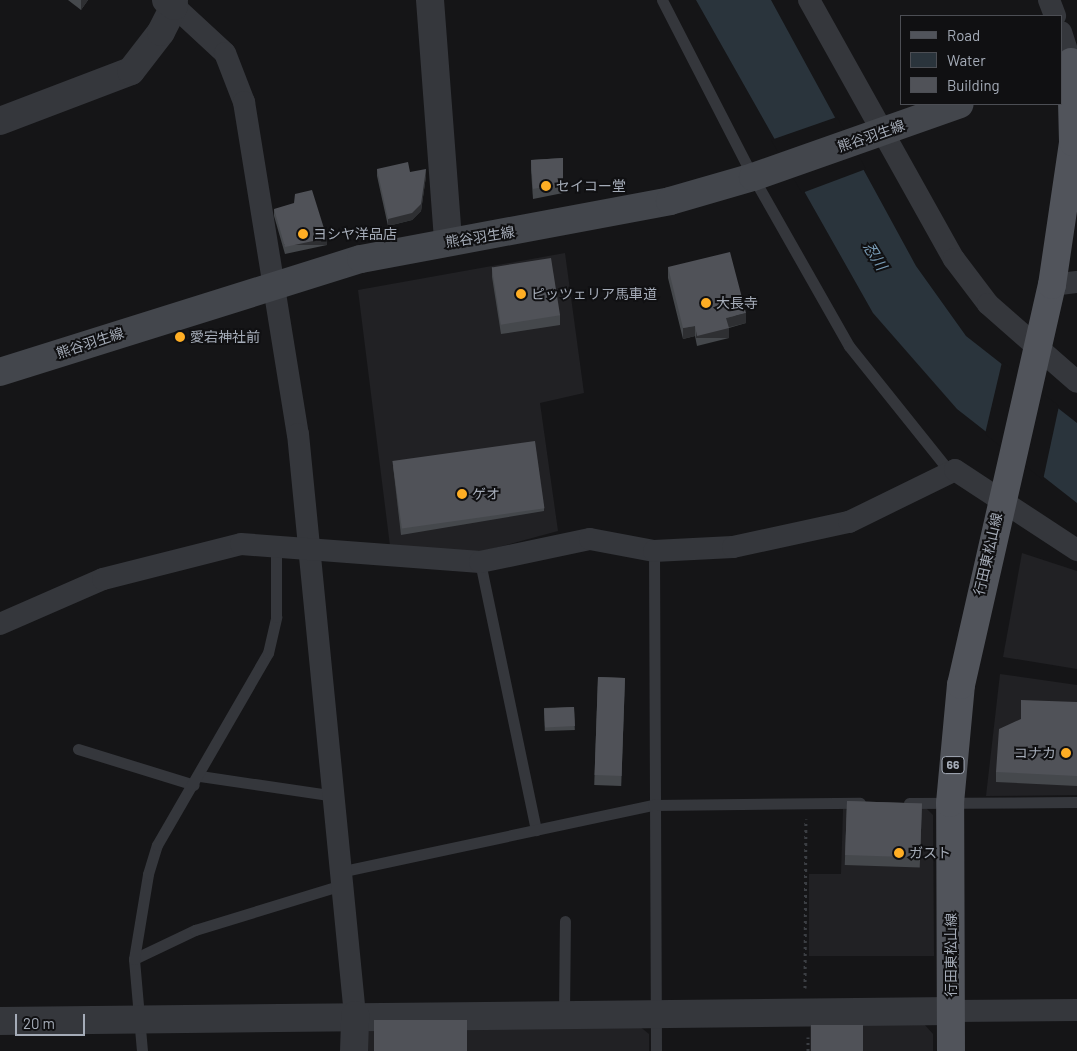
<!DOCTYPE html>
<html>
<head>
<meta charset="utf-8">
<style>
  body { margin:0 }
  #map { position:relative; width:1077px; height:1051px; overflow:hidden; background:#151517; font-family:Barlow,"Noto Sans JP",sans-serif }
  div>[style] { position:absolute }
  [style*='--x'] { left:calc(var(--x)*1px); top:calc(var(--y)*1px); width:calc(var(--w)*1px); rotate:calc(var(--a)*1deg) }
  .built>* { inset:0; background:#212124 }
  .water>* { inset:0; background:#2a343c }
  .pier>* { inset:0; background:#151517 }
  .path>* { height:3px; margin-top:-1.5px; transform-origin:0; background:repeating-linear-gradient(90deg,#3b3e43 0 2.5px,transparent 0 6.5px) }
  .service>* { height:11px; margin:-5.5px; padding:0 5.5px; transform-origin:5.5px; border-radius:5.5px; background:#35373c }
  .minor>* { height:22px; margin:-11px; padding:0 11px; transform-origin:11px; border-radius:11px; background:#35373c }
  .tertiary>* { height:28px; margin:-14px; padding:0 14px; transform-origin:14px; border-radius:14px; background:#35373c }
  .secondary>* { height:28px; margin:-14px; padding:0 14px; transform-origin:14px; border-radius:14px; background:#43464c }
  .primary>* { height:28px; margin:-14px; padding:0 14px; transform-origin:14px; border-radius:14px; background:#51545b }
  .wall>* { inset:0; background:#45484c; transform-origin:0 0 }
  .shaded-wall>* { inset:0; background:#2e2f32; transform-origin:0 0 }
  .building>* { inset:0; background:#505258; transform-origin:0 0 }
  .dots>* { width:14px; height:14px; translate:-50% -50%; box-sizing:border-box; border:2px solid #101012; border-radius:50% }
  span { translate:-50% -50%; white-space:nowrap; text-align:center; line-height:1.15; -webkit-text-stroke:4px #101012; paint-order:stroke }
  .shield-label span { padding:1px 4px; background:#101012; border:1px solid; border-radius:4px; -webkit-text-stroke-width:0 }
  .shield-label { font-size:12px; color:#a5acb8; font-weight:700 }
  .street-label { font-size:14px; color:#a5acb8 }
  .poi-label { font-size:14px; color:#a5acb8 }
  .left { translate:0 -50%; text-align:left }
  .right { translate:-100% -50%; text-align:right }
  .water-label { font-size:15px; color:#799cb6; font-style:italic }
  .legend { position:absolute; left:900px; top:15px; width:162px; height:90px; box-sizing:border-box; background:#101012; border:1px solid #4c4e54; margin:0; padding:6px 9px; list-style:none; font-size:15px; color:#a5acb8 }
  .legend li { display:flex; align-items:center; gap:10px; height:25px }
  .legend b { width:25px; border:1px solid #4c4e54 }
  .scale { position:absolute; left:15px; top:1014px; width:70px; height:22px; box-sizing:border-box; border:2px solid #a5acb8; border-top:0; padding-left:6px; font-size:15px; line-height:18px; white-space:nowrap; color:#a5acb8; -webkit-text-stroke:4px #101012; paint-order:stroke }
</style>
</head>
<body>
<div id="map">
  <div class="built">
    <div style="clip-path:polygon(565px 253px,584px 393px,540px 403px,558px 531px,476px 553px,390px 546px,358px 290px)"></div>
    <div style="clip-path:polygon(1022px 553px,1077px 571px,1077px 669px,1003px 657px)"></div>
    <div style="clip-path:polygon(1000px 674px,1077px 685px,1077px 795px,986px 796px)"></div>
    <div style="clip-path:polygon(843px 809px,927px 809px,933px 815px,934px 956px,809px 956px,809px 874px,841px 874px)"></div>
    <div style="clip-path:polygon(810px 1024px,924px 1024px,933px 1034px,933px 1051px,810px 1051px)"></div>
    <div style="clip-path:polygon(638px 1025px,649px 1034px,649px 1051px,364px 1051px,363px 1035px,371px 1029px)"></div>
  </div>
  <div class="water">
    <div style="clip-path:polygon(696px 0,771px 0,916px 266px,966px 336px,1077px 423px,1077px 503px,957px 409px,873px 313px)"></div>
  </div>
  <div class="pier">
    <div style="clip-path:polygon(837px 117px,866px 169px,802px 193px,771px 140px)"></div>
    <div style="clip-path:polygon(1002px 362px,1059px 406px,1043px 480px,985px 434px)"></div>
  </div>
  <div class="path">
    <div style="--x:805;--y:988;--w:169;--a:-89.7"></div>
    <div style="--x:808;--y:1051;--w:14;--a:-90"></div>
  </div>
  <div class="service">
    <div style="--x:662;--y:0;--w:199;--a:62.8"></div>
    <div style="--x:753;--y:177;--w:194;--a:60.4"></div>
    <div style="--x:849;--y:346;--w:160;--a:51.3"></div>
    <div style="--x:654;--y:551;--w:500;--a:89.77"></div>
    <div style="--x:480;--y:562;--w:274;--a:78.2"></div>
    <div style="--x:78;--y:749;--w:121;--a:17.2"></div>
    <div style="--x:200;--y:776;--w:137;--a:8.4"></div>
    <div style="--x:909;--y:803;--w:168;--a:-0.3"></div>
    <div style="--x:344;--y:871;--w:316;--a:-12.1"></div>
    <div style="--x:653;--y:805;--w:207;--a:-0.6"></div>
    <div style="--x:134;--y:959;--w:68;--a:-25.4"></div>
    <div style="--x:195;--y:930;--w:157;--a:-17"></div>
    <div style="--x:564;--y:1012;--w:91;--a:-89.4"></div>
    <div style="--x:142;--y:1051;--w:92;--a:-95"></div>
    <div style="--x:134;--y:959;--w:86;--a:-80.6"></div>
    <div style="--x:148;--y:874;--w:30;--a:-73"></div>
    <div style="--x:157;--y:845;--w:222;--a:-60"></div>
    <div style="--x:268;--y:653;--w:37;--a:-77"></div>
    <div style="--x:276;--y:617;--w:72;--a:-90"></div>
  </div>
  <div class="minor">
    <div style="--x:177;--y:0;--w:7;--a:117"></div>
    <div style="--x:174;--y:6;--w:69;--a:42.7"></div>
    <div style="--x:225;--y:53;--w:53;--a:68.8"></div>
    <div style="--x:244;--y:102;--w:336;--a:80.8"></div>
    <div style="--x:298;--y:434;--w:584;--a:84.4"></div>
    <div style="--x:809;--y:0;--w:297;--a:60.8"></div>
    <div style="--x:954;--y:259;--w:56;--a:52.9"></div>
    <div style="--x:988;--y:304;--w:118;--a:41.2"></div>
    <div style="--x:1049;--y:0;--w:17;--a:69"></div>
    <div style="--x:1061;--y:32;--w:32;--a:72"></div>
    <div style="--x:1052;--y:285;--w:25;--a:-7"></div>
    <div style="--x:0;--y:624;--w:112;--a:-23.6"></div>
    <div style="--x:103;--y:579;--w:142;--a:-14.2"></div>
    <div style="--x:241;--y:544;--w:240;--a:4.3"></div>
    <div style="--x:480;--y:562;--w:112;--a:-11.8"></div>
    <div style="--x:590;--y:539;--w:65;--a:10.6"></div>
    <div style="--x:654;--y:551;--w:79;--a:-2.9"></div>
    <div style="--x:733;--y:547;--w:119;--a:-12.2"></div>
    <div style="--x:849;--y:522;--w:118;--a:-26.1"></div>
    <div style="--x:955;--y:470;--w:146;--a:33.3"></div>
    <div style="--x:951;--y:1011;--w:126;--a:-0.5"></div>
  </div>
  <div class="tertiary">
    <div style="--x:430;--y:0;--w:242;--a:85.7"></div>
    <div style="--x:0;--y:121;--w:140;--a:-20.9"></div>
    <div style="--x:131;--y:71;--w:49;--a:-52.4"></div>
    <div style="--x:161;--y:32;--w:29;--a:-63"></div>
    <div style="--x:174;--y:6;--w:10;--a:-143"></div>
    <div style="--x:0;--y:1021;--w:951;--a:-0.6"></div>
    <div style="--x:354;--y:1051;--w:36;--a:-88"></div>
  </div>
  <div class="secondary">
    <div style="--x:0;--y:372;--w:378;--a:-17.4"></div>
    <div style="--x:361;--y:259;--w:314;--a:-10.6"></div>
    <div style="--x:670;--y:201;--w:86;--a:-16.1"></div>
    <div style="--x:753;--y:177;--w:219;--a:-19.4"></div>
  </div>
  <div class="primary">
    <div style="--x:951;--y:1051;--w:248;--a:-90.2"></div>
    <div style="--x:950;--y:803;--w:119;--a:-84.7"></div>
    <div style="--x:961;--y:685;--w:410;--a:-77.2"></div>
    <div style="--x:1052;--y:285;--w:145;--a:-81.6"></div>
    <div style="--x:1073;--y:142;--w:80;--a:-91.4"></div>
  </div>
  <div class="wall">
    <div style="clip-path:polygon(68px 0,88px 0,81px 10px)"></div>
    <div style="clip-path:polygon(563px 158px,563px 193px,533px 199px,531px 170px,531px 160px)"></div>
    <div style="clip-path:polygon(377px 169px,410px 172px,426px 176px,421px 211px,412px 220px,388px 226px,377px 176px)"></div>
    <div style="clip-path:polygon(274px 209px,327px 245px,285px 254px,274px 216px)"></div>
    <div style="clip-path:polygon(492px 267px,560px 315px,560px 325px,501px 334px,492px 277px)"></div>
    <div style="clip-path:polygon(668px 267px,746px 323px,729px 328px,729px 338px,697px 346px,695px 336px,683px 339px,668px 278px)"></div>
    <div style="clip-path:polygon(393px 466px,544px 508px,544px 511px,401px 535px)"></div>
    <div style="left:598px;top:677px;width:27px;height:108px;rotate:2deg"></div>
    <div style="clip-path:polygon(1077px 702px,1077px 786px,996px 782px,996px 772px)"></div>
    <div style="left:574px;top:707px;width:23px;height:30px;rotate:88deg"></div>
    <div style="left:847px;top:801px;width:75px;height:64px;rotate:2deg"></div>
  </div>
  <div class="shaded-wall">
    <div style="clip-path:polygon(81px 0,88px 0,81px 10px)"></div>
    <div style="clip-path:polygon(426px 169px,426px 176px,421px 211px,412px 220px,388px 226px,388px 219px)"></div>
    <div style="left:327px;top:238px;width:7px;height:43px;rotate:90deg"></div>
    <div style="clip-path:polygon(746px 313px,746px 323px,726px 328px,726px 318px)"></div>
    <div style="clip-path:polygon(695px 326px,695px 336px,683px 339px,683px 328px)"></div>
    <div style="left:729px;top:328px;width:10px;height:33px;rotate:90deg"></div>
  </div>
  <div class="building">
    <div style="clip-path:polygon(563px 158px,563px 183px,533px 189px,531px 160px)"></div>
    <div style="clip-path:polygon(408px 162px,410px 172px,426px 169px,421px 204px,412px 213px,388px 219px,377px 169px)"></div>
    <div style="clip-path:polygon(312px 190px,327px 238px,285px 247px,274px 209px,294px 203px,295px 194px)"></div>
    <div style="clip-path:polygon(730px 252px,746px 313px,726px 318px,729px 328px,697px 336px,695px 326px,683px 328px,668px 267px)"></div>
    <div style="left:551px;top:258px;width:58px;height:60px;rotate:81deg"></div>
    <div style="left:535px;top:441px;width:68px;height:144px;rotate:82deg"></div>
    <div style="left:598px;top:677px;width:27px;height:98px;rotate:2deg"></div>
    <div style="clip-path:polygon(1021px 700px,1077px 702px,1077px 776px,996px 772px,999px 729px,1021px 719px)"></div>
    <div style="left:574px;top:707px;width:19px;height:30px;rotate:87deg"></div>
    <div style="left:847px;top:801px;width:75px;height:54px;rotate:2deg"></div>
    <div style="left:374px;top:1020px;width:93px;height:31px"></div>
    <div style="left:811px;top:1025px;width:52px;height:26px"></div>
  </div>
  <div class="dots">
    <div style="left:546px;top:186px;background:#ffae24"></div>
    <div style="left:303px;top:234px;background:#ffae24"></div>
    <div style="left:521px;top:294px;background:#ffae24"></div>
    <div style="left:706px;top:303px;background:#ffae24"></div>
    <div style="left:180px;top:337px;background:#ffae24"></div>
    <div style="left:462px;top:494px;background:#ffae24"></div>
    <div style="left:1066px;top:753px;background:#ffae24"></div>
    <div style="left:899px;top:853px;background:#ffae24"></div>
  </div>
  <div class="shield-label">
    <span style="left:953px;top:765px">66</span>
  </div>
  <div class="street-label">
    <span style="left:871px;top:136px;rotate:-19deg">熊谷羽生線</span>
    <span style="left:480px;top:237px;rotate:-9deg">熊谷羽生線</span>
    <span style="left:90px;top:343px;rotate:-18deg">熊谷羽生線</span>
    <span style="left:988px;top:554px;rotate:-77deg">行田東松山線</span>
    <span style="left:951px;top:955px;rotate:-90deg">行田東松山線</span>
  </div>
  <div class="poi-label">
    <span class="left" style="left:556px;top:186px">セイコー堂</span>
    <span class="left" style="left:313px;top:234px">ヨシヤ洋品店</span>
    <span class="left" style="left:531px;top:294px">ピッツェリア馬車道</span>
    <span class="left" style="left:716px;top:303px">大長寺</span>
    <span class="left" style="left:190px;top:337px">愛宕神社前</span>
    <span class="left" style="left:472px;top:494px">ゲオ</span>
    <span class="right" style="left:1056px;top:753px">コナカ</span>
    <span class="left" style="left:909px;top:853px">ガスト</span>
  </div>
  <div class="water-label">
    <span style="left:875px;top:256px;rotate:58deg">忍川</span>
  </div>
  <ul class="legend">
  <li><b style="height:6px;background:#51545b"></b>Road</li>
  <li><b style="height:14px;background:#2a343c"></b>Water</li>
  <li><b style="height:14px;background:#505258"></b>Building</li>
  </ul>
  <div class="scale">20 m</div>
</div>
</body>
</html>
